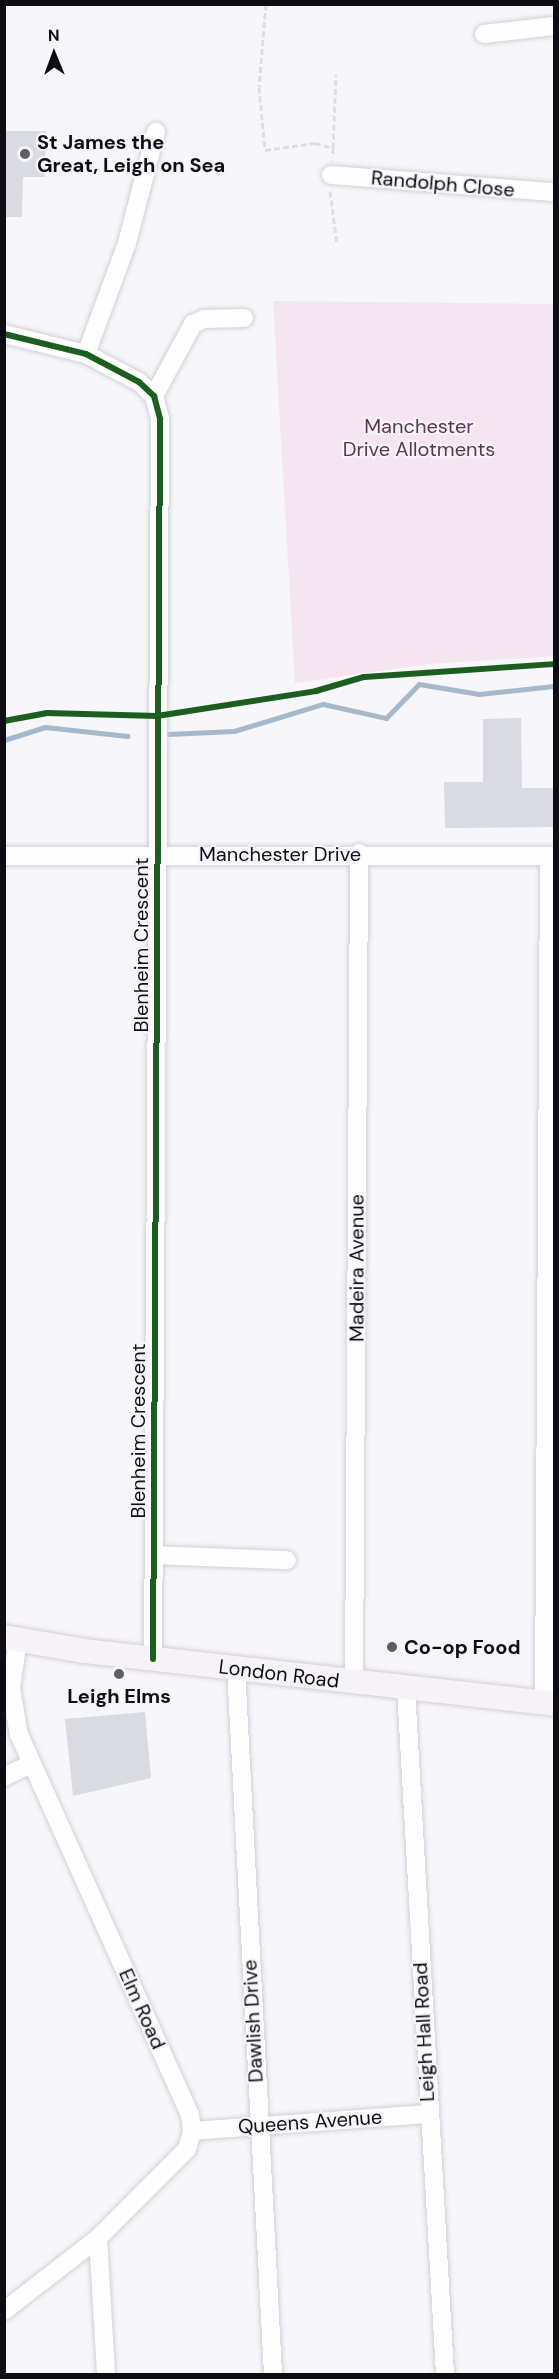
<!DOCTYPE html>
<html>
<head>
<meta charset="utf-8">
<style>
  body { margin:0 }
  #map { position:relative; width:559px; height:2379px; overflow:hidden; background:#f7f6fa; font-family:"DM Sans",sans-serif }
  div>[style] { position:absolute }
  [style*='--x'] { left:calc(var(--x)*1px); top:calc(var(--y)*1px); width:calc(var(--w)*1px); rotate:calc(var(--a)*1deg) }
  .green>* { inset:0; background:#f5e5f1 }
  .stream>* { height:5px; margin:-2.5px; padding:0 2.5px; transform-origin:2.5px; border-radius:2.5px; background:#a6b8cc }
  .building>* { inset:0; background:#d9dae2 }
  .path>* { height:3px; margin-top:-1.5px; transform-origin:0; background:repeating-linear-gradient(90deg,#dedddf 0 6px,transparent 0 9px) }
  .roads { filter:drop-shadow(0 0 2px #d1d0d7) drop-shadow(0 0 2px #d1d0d7) }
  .minor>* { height:18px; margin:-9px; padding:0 9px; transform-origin:9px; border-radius:9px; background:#fefefe }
  .major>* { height:24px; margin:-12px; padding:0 12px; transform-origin:12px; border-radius:12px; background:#f6f2f7 }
  .cycleway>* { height:6px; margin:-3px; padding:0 3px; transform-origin:3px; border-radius:3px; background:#1b5e20 }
  .dots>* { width:16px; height:16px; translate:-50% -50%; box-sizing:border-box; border:3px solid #f6f5fb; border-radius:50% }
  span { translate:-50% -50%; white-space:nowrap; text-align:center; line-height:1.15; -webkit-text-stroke:4.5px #f6f5fb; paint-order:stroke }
  .poi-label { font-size:20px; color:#0e0c15; font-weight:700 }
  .left { translate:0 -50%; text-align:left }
  .street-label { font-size:20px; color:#0e0c15 }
  .park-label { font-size:20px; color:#603152 }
  .frame { position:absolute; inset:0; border:6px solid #0e0c15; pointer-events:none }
  .north { position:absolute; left:24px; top:24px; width:60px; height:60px; -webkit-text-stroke:4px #f6f5fb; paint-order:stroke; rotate:359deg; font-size:16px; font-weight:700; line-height:24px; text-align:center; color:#0e0c15 }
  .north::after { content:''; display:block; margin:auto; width:21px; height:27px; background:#0e0c15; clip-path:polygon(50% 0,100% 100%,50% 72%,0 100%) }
</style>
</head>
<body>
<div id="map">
  <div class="green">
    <div style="clip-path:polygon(273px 301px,554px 304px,554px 656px,429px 664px,295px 683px)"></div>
  </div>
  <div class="stream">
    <div style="--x:168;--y:734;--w:66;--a:-2.6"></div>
    <div style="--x:234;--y:731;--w:93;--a:-16.9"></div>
    <div style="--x:323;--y:704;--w:65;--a:12.5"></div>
    <div style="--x:386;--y:718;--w:47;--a:-45.9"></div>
    <div style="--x:419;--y:684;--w:61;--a:9.5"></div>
    <div style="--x:479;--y:694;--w:75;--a:-6.1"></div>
    <div style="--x:4;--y:740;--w:43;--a:-17.6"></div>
    <div style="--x:45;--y:727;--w:83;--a:6.2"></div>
  </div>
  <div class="building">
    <div style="clip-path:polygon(4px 131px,46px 131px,45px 177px,23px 177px,22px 217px,4px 217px)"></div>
    <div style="clip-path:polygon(521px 718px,522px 788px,555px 788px,555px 827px,445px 828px,444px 782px,483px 782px,483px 719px)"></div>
    <div style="clip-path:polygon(145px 1712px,151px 1778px,73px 1796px,65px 1719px)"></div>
  </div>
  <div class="path">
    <div style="--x:266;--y:4;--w:83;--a:94.8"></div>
    <div style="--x:259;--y:87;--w:63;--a:84.6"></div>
    <div style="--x:265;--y:150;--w:50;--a:-8"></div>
    <div style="--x:315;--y:143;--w:19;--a:16"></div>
    <div style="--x:333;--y:148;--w:9;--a:90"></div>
    <div style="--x:333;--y:148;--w:74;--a:-87.7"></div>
    <div style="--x:330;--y:191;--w:53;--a:82.5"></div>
  </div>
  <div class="roads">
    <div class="minor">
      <div style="--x:484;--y:34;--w:70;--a:-6.5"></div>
      <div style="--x:331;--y:175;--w:224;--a:4.4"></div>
      <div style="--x:4;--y:334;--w:84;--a:13.7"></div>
      <div style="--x:86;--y:354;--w:60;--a:27.8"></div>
      <div style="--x:139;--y:382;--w:21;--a:43"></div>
      <div style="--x:154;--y:396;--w:24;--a:75"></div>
      <div style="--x:160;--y:419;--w:1240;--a:90.32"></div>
      <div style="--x:86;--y:354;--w:118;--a:-69.7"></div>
      <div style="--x:127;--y:243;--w:115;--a:-75.4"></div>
      <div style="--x:154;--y:396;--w:82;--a:-61.6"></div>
      <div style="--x:193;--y:324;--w:12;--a:-24"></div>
      <div style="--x:204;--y:319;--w:40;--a:-1.4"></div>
      <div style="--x:4;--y:856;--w:550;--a:0"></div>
      <div style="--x:154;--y:1555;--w:133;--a:2.2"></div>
      <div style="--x:236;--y:1668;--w:707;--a:87"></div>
      <div style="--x:354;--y:1683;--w:830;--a:-89.65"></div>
      <div style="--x:406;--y:1689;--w:686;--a:86.74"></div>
      <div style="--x:544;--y:1703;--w:846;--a:-89.66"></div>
      <div style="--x:4;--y:1777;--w:30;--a:-26"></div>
      <div style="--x:192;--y:2131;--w:238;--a:-4.1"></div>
      <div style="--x:98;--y:2238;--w:136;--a:86.6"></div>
      <div style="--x:4;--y:2311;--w:119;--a:-37.8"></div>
      <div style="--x:98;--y:2238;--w:126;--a:-45"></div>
      <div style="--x:187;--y:2149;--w:19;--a:-74"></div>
      <div style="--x:192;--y:2131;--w:16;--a:-97"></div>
      <div style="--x:190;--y:2115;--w:417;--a:-114.2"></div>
      <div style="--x:19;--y:1735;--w:48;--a:-99.7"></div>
      <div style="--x:11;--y:1688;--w:49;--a:-81.7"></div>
    </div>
    <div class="major">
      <div style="--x:4;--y:1637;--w:81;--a:9.9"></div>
      <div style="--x:84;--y:1651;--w:473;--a:6.4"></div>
    </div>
  </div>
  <div class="cycleway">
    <div style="--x:4;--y:334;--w:84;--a:13.7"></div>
    <div style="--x:86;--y:354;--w:60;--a:27.8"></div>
    <div style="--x:139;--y:382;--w:21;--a:43"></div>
    <div style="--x:154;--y:396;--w:24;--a:75"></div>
    <div style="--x:160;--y:419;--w:1240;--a:90.32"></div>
    <div style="--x:4;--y:721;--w:44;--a:-10.5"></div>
    <div style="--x:47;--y:713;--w:110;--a:1.6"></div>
    <div style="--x:157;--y:716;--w:161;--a:-8.9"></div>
    <div style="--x:316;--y:691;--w:50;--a:-16.3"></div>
    <div style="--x:364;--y:677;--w:190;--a:-3.9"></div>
  </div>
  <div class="dots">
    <div style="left:25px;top:154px;background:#605e65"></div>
    <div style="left:392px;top:1647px;background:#605e65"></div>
    <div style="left:119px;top:1674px;background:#605e65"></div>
  </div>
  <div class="poi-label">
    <span class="left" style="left:37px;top:154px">St James the<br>Great, Leigh on Sea</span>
    <span class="left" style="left:404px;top:1647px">Co-op Food</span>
    <span style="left:119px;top:1696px">Leigh Elms</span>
  </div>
  <div class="street-label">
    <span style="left:443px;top:184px;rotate:5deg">Randolph Close</span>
    <span style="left:280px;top:854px">Manchester Drive</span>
    <span style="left:141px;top:945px;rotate:-90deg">Blenheim Crescent</span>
    <span style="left:357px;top:1268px;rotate:-90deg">Madeira Avenue</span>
    <span style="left:138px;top:1431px;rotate:-90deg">Blenheim Crescent</span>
    <span style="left:279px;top:1674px;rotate:7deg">London Road</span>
    <span style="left:142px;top:2009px;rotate:66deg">Elm Road</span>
    <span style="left:253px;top:2021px;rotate:-93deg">Dawlish Drive</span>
    <span style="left:424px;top:2032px;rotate:-93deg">Leigh Hall Road</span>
    <span style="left:310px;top:2122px;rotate:-4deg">Queens Avenue</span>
  </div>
  <div class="park-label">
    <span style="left:419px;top:438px">Manchester<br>Drive Allotments</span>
  </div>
  <div class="frame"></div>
  <div class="north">N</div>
</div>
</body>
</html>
